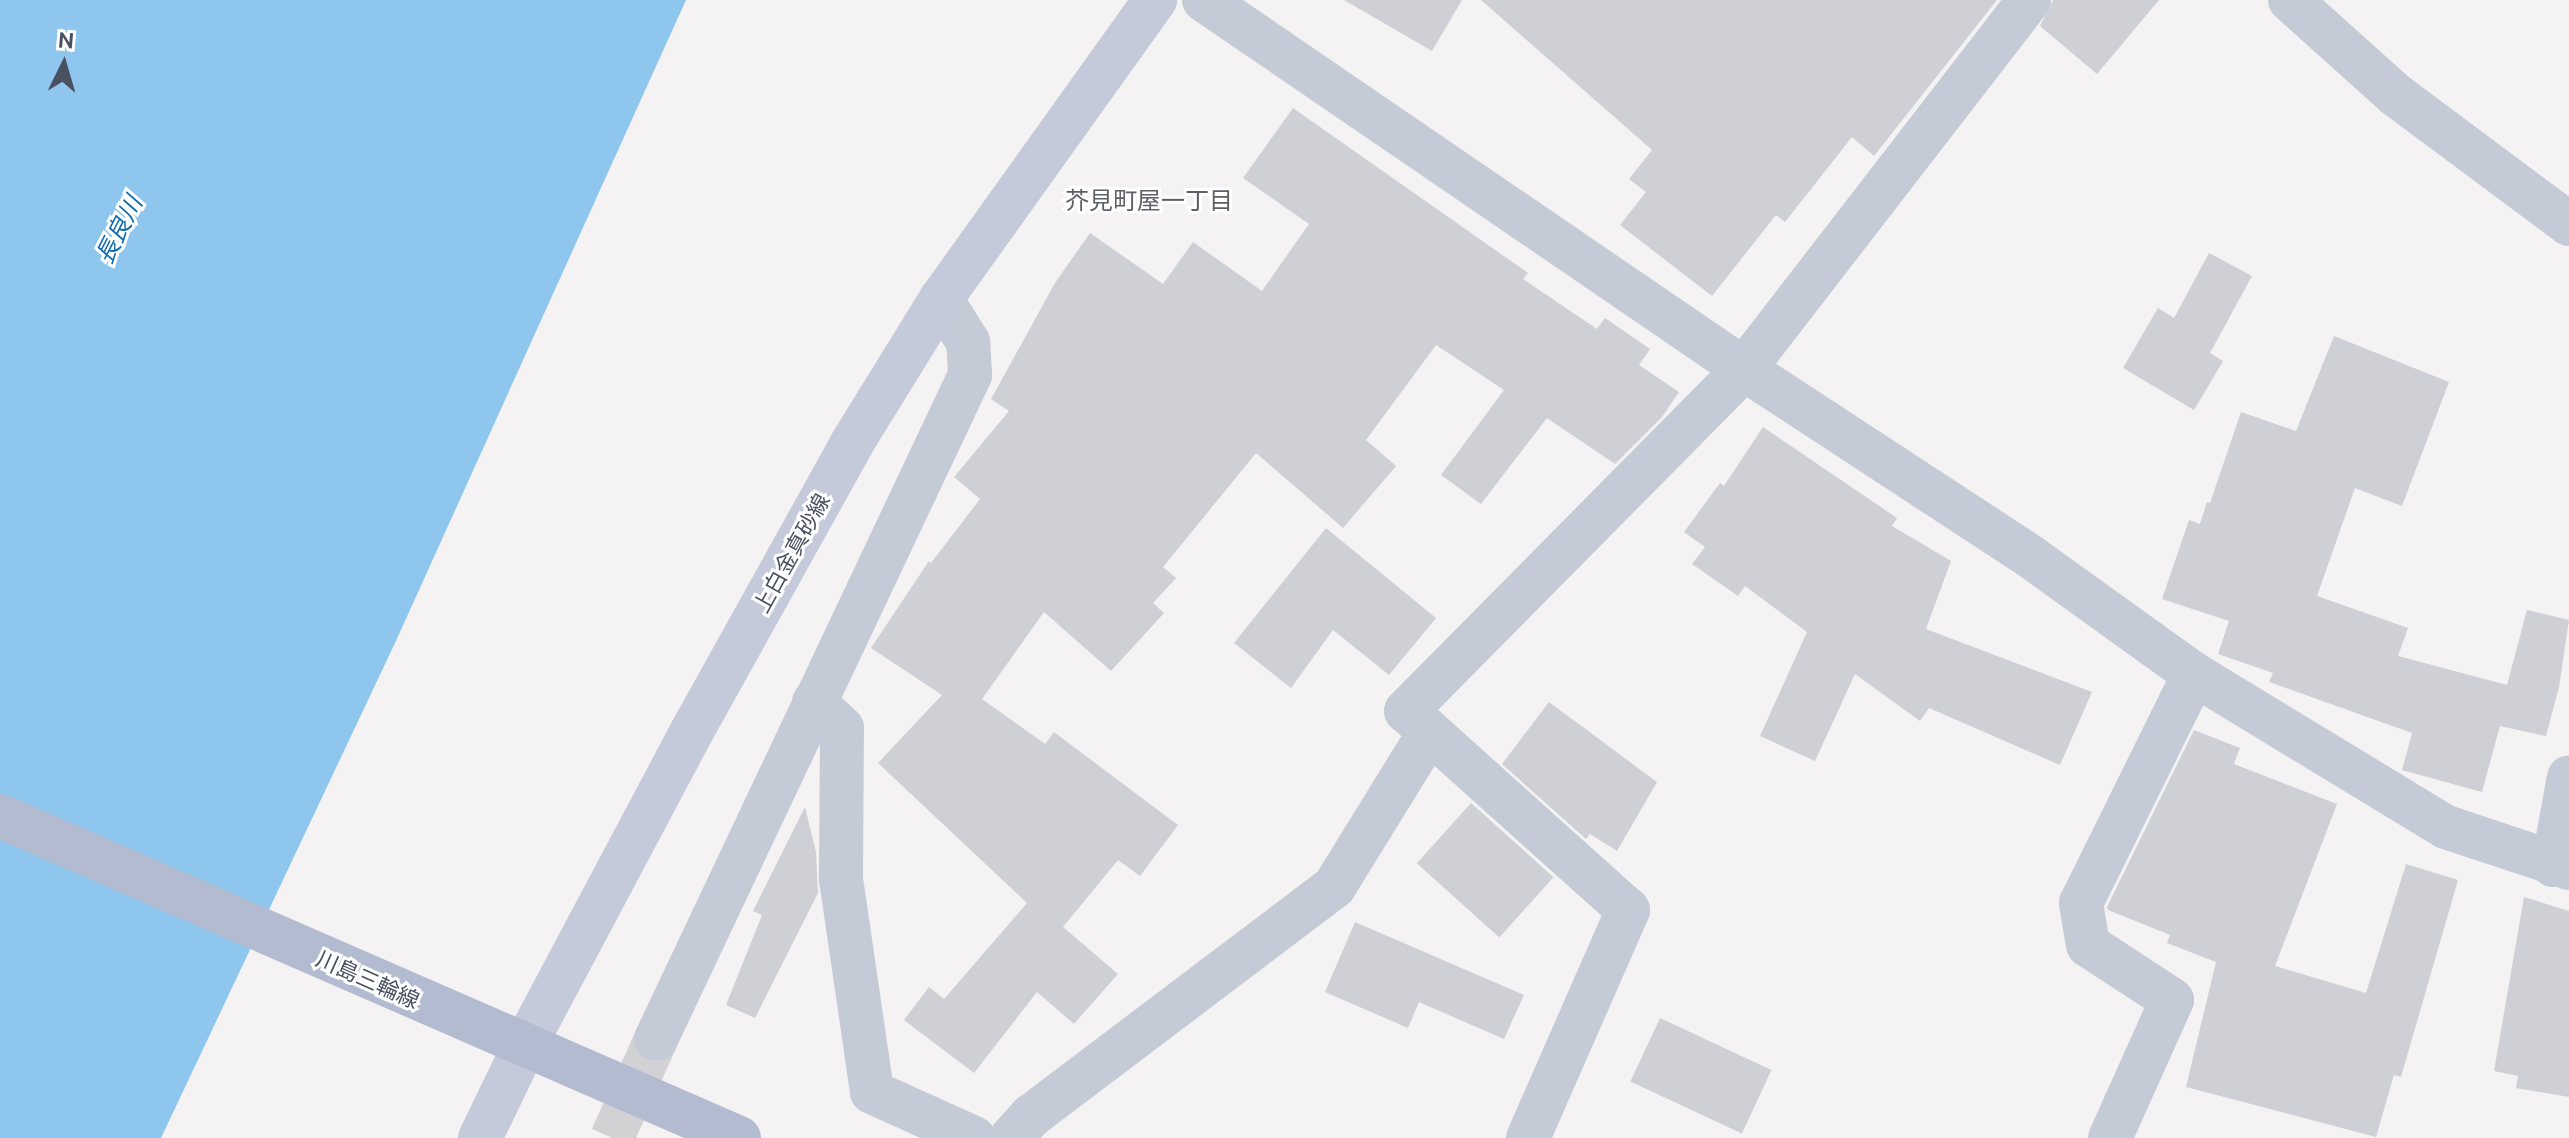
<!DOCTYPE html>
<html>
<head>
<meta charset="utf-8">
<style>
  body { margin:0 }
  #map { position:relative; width:2569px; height:1138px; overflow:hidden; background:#f4f2f2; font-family:Ubuntu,"Noto Sans JP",sans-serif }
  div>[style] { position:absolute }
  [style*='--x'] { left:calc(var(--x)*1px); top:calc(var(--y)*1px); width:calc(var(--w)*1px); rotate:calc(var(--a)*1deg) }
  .water>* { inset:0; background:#8ec6ed }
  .building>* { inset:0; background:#ced0d6; transform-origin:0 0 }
  .minor-tunnel>* { height:44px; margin-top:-22px; transform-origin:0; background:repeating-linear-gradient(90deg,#d2d2d5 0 44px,transparent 0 66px) }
  .minor>* { height:44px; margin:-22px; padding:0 22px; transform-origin:22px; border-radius:22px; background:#c5cbd6 }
  .secondary>* { height:44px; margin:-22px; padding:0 22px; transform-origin:22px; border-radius:22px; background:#c5cada }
  .primary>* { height:44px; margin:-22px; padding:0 22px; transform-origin:22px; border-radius:22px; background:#b2bbd0 }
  span { translate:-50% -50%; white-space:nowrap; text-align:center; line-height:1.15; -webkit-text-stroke:6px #fff; paint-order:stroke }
  .street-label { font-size:22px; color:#49505f }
  .neighbourhood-label { font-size:24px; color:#5e6067 }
  .water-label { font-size:24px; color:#0c6cb0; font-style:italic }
  .north { position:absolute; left:24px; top:24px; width:80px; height:80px; -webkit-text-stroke:6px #fff; paint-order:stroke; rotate:5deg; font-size:22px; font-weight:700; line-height:32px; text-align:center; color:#49505f }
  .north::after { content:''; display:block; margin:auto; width:28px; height:36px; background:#49505f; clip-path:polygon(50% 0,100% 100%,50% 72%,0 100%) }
</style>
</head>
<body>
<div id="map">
  <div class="water">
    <div style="clip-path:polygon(0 0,686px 0,395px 643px,161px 1138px,0 1138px)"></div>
  </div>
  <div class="building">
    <div style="clip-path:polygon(1344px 0,1462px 0,1432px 51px)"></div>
    <div style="clip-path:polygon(1481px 0,1997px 0,1874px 156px,1852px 137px,1785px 222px,1776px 215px,1712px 296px,1620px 225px,1646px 192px,1629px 179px,1652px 150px)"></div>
    <div style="clip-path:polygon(2053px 0,2159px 0,2097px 74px,2040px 26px)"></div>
    <div style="clip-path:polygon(1293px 108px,1528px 273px,1523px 279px,1597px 329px,1605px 318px,1650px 349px,1639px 365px,1679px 392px,1662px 417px,1615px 464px,1547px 418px,1481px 504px,1441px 475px,1504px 390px,1436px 345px,1366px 440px,1396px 466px,1343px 528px,1256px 453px,1163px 567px,1176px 578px,1153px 603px,1164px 613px,1111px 671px,1044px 612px,982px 699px,1045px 744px,1054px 732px,1178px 825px,1140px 876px,1118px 860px,1063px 927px,1118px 974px,1074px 1024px,1037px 992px,974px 1073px,904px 1020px,929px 987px,944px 999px,1027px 903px,878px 763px,942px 695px,871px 648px,929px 561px,931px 563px,980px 499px,954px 477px,1009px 411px,991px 399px,1055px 283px,1090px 233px,1163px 284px,1193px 242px,1262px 291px,1309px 224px,1243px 178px)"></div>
    <div style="clip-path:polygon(2209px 253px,2252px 276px,2210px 353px,2223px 361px,2194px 410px,2123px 368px,2158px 308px,2174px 318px)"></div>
    <div style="clip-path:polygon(2334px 336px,2449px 382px,2402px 506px,2355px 488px,2317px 596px,2408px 628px,2398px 656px,2507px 685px,2527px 610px,2569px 620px,2559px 687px,2546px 736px,2500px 726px,2482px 792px,2402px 770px,2412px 733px,2269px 682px,2273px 673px,2218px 654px,2229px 621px,2162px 599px,2189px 520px,2200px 524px,2207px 502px,2210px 503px,2241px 412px,2296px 431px)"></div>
    <div style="clip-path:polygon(1763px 427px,1897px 518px,1892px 526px,1951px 561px,1926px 629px,2092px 692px,2060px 765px,1929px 708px,1920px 721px,1855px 674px,1815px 761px,1760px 736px,1807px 632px,1745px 586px,1738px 596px,1692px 564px,1705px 547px,1684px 532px,1720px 483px,1724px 486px)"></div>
    <div style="clip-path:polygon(1326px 528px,1436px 618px,1389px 675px,1333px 630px,1291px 688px,1234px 643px)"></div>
    <div style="clip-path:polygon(1549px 702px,1657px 782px,1617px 851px,1590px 834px,1586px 839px,1502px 764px)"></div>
    <div style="clip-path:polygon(2194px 730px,2240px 748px,2234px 764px,2337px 804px,2275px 966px,2366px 993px,2406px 864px,2458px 880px,2401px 1077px,2394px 1075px,2376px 1137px,2186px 1087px,2216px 962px,2167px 943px,2170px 935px,2108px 910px,2107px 907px)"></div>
    <div style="left:1471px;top:803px;width:111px;height:81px;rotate:42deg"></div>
    <div style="clip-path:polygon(805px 807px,816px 852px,818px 893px,755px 1018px,726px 1005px,762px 915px,753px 911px)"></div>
    <div style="clip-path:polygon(2524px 897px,2569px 911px,2569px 1097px,2516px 1088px,2518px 1076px,2494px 1071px)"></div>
    <div style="clip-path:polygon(1355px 922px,1524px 995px,1504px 1039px,1419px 1002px,1408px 1028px,1325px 992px)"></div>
    <div style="left:1660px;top:1018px;width:123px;height:70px;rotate:25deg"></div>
  </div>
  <div class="minor-tunnel">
    <div style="--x:612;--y:1138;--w:108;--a:-66"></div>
  </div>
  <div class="minor">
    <div style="--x:1204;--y:0;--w:654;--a:34.35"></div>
    <div style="--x:1744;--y:369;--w:343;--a:33.2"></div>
    <div style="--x:2031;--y:557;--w:201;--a:35.7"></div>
    <div style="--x:2194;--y:674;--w:295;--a:31.3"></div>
    <div style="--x:2446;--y:827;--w:130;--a:18.4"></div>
    <div style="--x:2290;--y:0;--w:142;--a:41.9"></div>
    <div style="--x:2396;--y:95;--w:216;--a:36.7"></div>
    <div style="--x:814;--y:702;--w:38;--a:43"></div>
    <div style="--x:842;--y:728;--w:151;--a:90.4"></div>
    <div style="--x:841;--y:879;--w:215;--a:81.7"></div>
    <div style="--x:872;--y:1092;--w:112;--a:24.3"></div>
    <div style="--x:2553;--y:865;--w:89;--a:-79.7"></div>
    <div style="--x:656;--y:1039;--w:735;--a:-64.69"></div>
    <div style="--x:970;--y:375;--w:33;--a:-93"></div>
    <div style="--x:968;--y:342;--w:51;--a:-122.1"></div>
    <div style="--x:1011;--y:1138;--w:30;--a:-48"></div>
    <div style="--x:1031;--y:1116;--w:380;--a:-37.1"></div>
    <div style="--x:1334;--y:887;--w:181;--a:-58.3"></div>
    <div style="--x:1528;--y:1138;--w:249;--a:-66.3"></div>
    <div style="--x:1628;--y:910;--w:298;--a:-138.1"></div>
    <div style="--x:1406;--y:711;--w:481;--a:-45.3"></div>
    <div style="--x:1744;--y:369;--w:466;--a:-52.3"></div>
    <div style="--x:2110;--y:1138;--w:151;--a:-65.8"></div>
    <div style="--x:2172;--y:1000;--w:100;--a:-146.8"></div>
    <div style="--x:2088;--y:945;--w:43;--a:-99.5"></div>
    <div style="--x:2081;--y:903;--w:255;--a:-63.7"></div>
  </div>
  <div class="secondary">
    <div style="--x:480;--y:1138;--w:101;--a:-64.2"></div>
    <div style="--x:524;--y:1047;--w:358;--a:-62"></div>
    <div style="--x:692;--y:731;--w:329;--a:-60.9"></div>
    <div style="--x:852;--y:443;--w:169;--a:-58.3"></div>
    <div style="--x:941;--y:299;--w:368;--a:-54.4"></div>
  </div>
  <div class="primary">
    <div style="--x:0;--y:816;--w:806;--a:23.54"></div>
  </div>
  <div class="street-label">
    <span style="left:791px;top:553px;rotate:-61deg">上白金真砂線</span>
    <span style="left:368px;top:979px;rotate:24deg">川島三輪線</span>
  </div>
  <div class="neighbourhood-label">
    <span style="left:1149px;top:201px">芥見町屋一丁目</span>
  </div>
  <div class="water-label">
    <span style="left:119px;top:230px;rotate:-63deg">長良川</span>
  </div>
  <div class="north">N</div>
</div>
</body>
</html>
